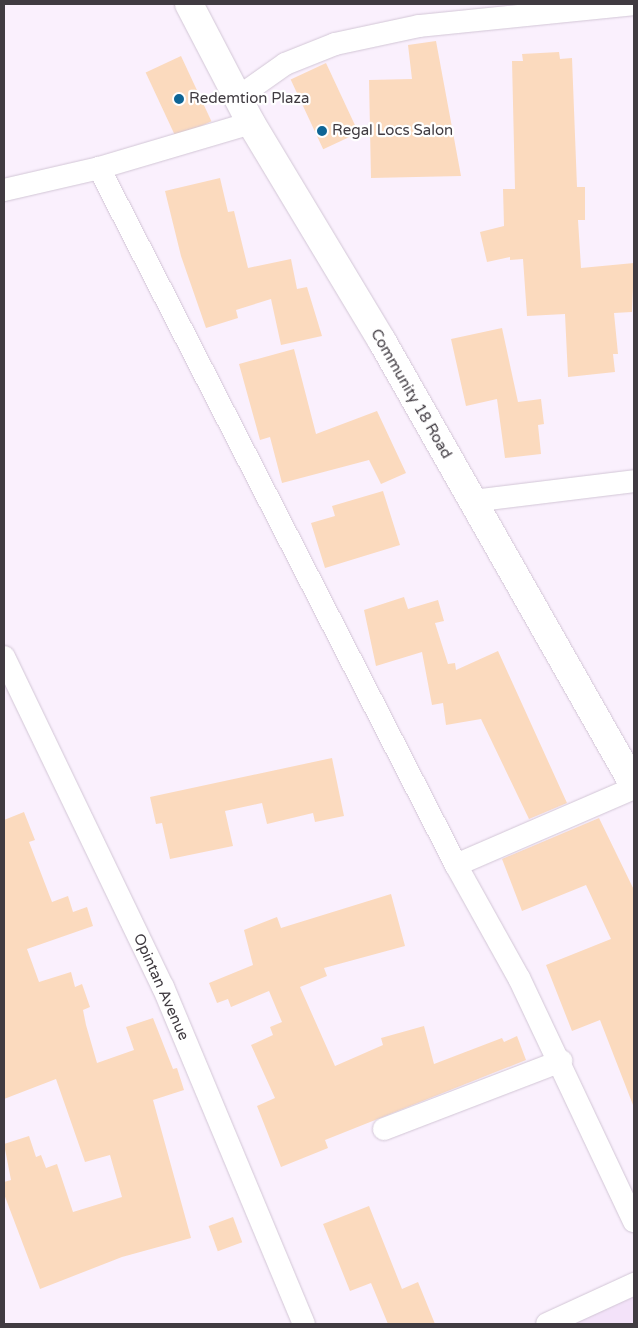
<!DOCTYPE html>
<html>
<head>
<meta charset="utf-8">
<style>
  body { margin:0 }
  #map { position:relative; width:638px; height:1328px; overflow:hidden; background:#faf0fd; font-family:"Varela Round",sans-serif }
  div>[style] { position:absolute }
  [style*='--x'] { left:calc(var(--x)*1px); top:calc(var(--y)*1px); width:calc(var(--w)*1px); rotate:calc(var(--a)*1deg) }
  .built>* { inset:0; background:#f3e2f9 }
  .building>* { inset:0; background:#fbdabe; transform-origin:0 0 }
  .roads { filter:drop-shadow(0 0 1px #d2c6d6) drop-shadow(0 0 1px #d2c6d6) }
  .minor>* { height:22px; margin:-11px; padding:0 11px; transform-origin:11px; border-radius:11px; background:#fff }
  .secondary>* { height:28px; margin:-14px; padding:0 14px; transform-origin:14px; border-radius:14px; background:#fff }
  .dots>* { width:14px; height:14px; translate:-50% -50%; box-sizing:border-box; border:2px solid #fff; border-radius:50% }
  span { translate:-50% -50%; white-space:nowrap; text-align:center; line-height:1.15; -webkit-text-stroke:4.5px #fff; paint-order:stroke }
  .poi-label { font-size:15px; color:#403b41 }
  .left { translate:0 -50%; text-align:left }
  .street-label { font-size:15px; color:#403b41 }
  .frame { position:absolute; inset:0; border:5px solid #403b41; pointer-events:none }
</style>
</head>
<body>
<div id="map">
  <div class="built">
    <div style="clip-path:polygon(634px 1297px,634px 1324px,569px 1324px)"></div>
  </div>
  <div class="building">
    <div style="clip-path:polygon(436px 41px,461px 176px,371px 178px,369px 80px,412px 79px,408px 45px)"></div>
    <div style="clip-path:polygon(559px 52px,560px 59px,572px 58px,577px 187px,585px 187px,585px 220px,578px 220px,581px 268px,634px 263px,632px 312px,614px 313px,618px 354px,613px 354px,615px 372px,568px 377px,565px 314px,527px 316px,523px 259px,510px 260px,510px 257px,487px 262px,480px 232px,504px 226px,503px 189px,515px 189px,512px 61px,523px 61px,522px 54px)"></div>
    <div style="left:181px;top:56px;width:72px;height:39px;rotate:65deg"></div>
    <div style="left:326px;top:63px;width:77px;height:39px;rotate:65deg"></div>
    <div style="clip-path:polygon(220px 178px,228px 212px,234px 211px,248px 268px,291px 259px,297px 289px,307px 287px,322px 336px,281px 345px,271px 299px,236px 310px,238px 318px,206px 328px,181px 256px,165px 191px)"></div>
    <div style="clip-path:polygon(502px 328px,518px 402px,541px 399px,544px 424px,538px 425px,541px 454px,505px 458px,497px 399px,466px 406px,451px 339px)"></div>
    <div style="clip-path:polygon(294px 349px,316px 434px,377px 411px,406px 473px,381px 484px,369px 460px,282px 483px,270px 437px,260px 440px,239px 364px)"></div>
    <div style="clip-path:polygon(383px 491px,400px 545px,325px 568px,311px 523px,335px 516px,332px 506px)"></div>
    <div style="clip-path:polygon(404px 597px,408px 609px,438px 600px,444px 621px,435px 623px,448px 664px,455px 663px,456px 670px,498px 651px,567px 803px,529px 819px,481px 719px,446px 725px,443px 703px,432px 705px,422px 652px,376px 666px,364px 610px)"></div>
    <div style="clip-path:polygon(332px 758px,344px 816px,315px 822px,313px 813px,267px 824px,262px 803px,225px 811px,233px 846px,170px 859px,162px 823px,156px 824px,150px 797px)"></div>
    <div style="clip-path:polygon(24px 812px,35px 840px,29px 842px,52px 902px,68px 896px,73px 912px,87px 907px,93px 926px,27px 949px,39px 982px,71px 972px,75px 987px,82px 984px,90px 1007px,83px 1010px,86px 1025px,97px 1063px,134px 1050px,126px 1027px,153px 1018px,173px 1069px,177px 1068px,184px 1090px,153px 1100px,191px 1238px,122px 1257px,40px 1289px,4px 1194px,4px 1182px,11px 1180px,4px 1144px,29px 1136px,36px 1157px,41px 1155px,46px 1168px,57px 1164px,73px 1212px,122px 1197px,110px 1155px,85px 1162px,56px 1079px,4px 1099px,4px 820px)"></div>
    <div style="clip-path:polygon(599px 818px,634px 890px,633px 1105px,600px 1020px,572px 1031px,546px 965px,611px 939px,586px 885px,522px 911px,502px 859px)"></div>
    <div style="clip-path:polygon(391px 894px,405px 946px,324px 968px,327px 976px,300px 987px,335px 1066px,383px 1045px,381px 1038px,424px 1026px,434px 1064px,502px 1038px,504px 1042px,517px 1036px,526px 1060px,325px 1140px,328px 1148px,281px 1167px,257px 1106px,275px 1098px,251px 1045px,273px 1035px,270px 1027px,282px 1022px,269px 991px,231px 1007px,228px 999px,217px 1003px,209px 983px,253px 965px,244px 930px,277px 917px,281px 928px)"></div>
    <div style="clip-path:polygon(369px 1206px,402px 1289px,418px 1282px,435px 1324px,388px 1324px,371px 1283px,350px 1291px,323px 1224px)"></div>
    <div style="left:233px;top:1217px;width:27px;height:26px;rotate:70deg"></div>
  </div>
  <div class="roads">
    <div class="minor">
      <div style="--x:237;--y:98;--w:59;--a:-35.3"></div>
      <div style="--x:285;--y:64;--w:54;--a:-21.8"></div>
      <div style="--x:335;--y:44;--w:86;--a:-12.1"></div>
      <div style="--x:419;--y:26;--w:216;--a:-5.8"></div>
      <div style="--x:99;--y:168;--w:783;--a:62.88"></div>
      <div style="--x:456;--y:865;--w:129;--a:60.9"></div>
      <div style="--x:519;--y:978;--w:269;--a:64.7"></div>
      <div style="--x:4;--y:190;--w:98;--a:-13"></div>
      <div style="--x:99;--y:168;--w:159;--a:-16.5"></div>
      <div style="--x:472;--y:501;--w:163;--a:-7"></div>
      <div style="--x:4;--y:657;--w:366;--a:64.3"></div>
      <div style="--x:163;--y:987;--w:365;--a:67.3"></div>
      <div style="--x:456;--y:865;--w:194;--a:-23.4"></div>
      <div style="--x:384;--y:1129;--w:190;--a:-21"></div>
      <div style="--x:547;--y:1324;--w:96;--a:-24.7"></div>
    </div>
    <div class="secondary">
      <div style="--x:189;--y:4;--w:134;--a:62.5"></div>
      <div style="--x:251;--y:123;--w:254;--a:59"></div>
      <div style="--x:382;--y:341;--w:511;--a:60.42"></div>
    </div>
  </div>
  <div class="dots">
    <div style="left:179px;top:99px;background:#0e6596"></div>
    <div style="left:322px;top:131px;background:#0e6596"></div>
  </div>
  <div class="poi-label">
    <span class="left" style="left:189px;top:99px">Redemtion Plaza</span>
    <span class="left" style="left:332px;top:131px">Regal Locs Salon</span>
  </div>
  <div class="street-label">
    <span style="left:411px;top:394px;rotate:60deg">Community 18 Road</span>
    <span style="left:161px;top:987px;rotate:66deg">Opintan Avenue</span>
  </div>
  <div class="frame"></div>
</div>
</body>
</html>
